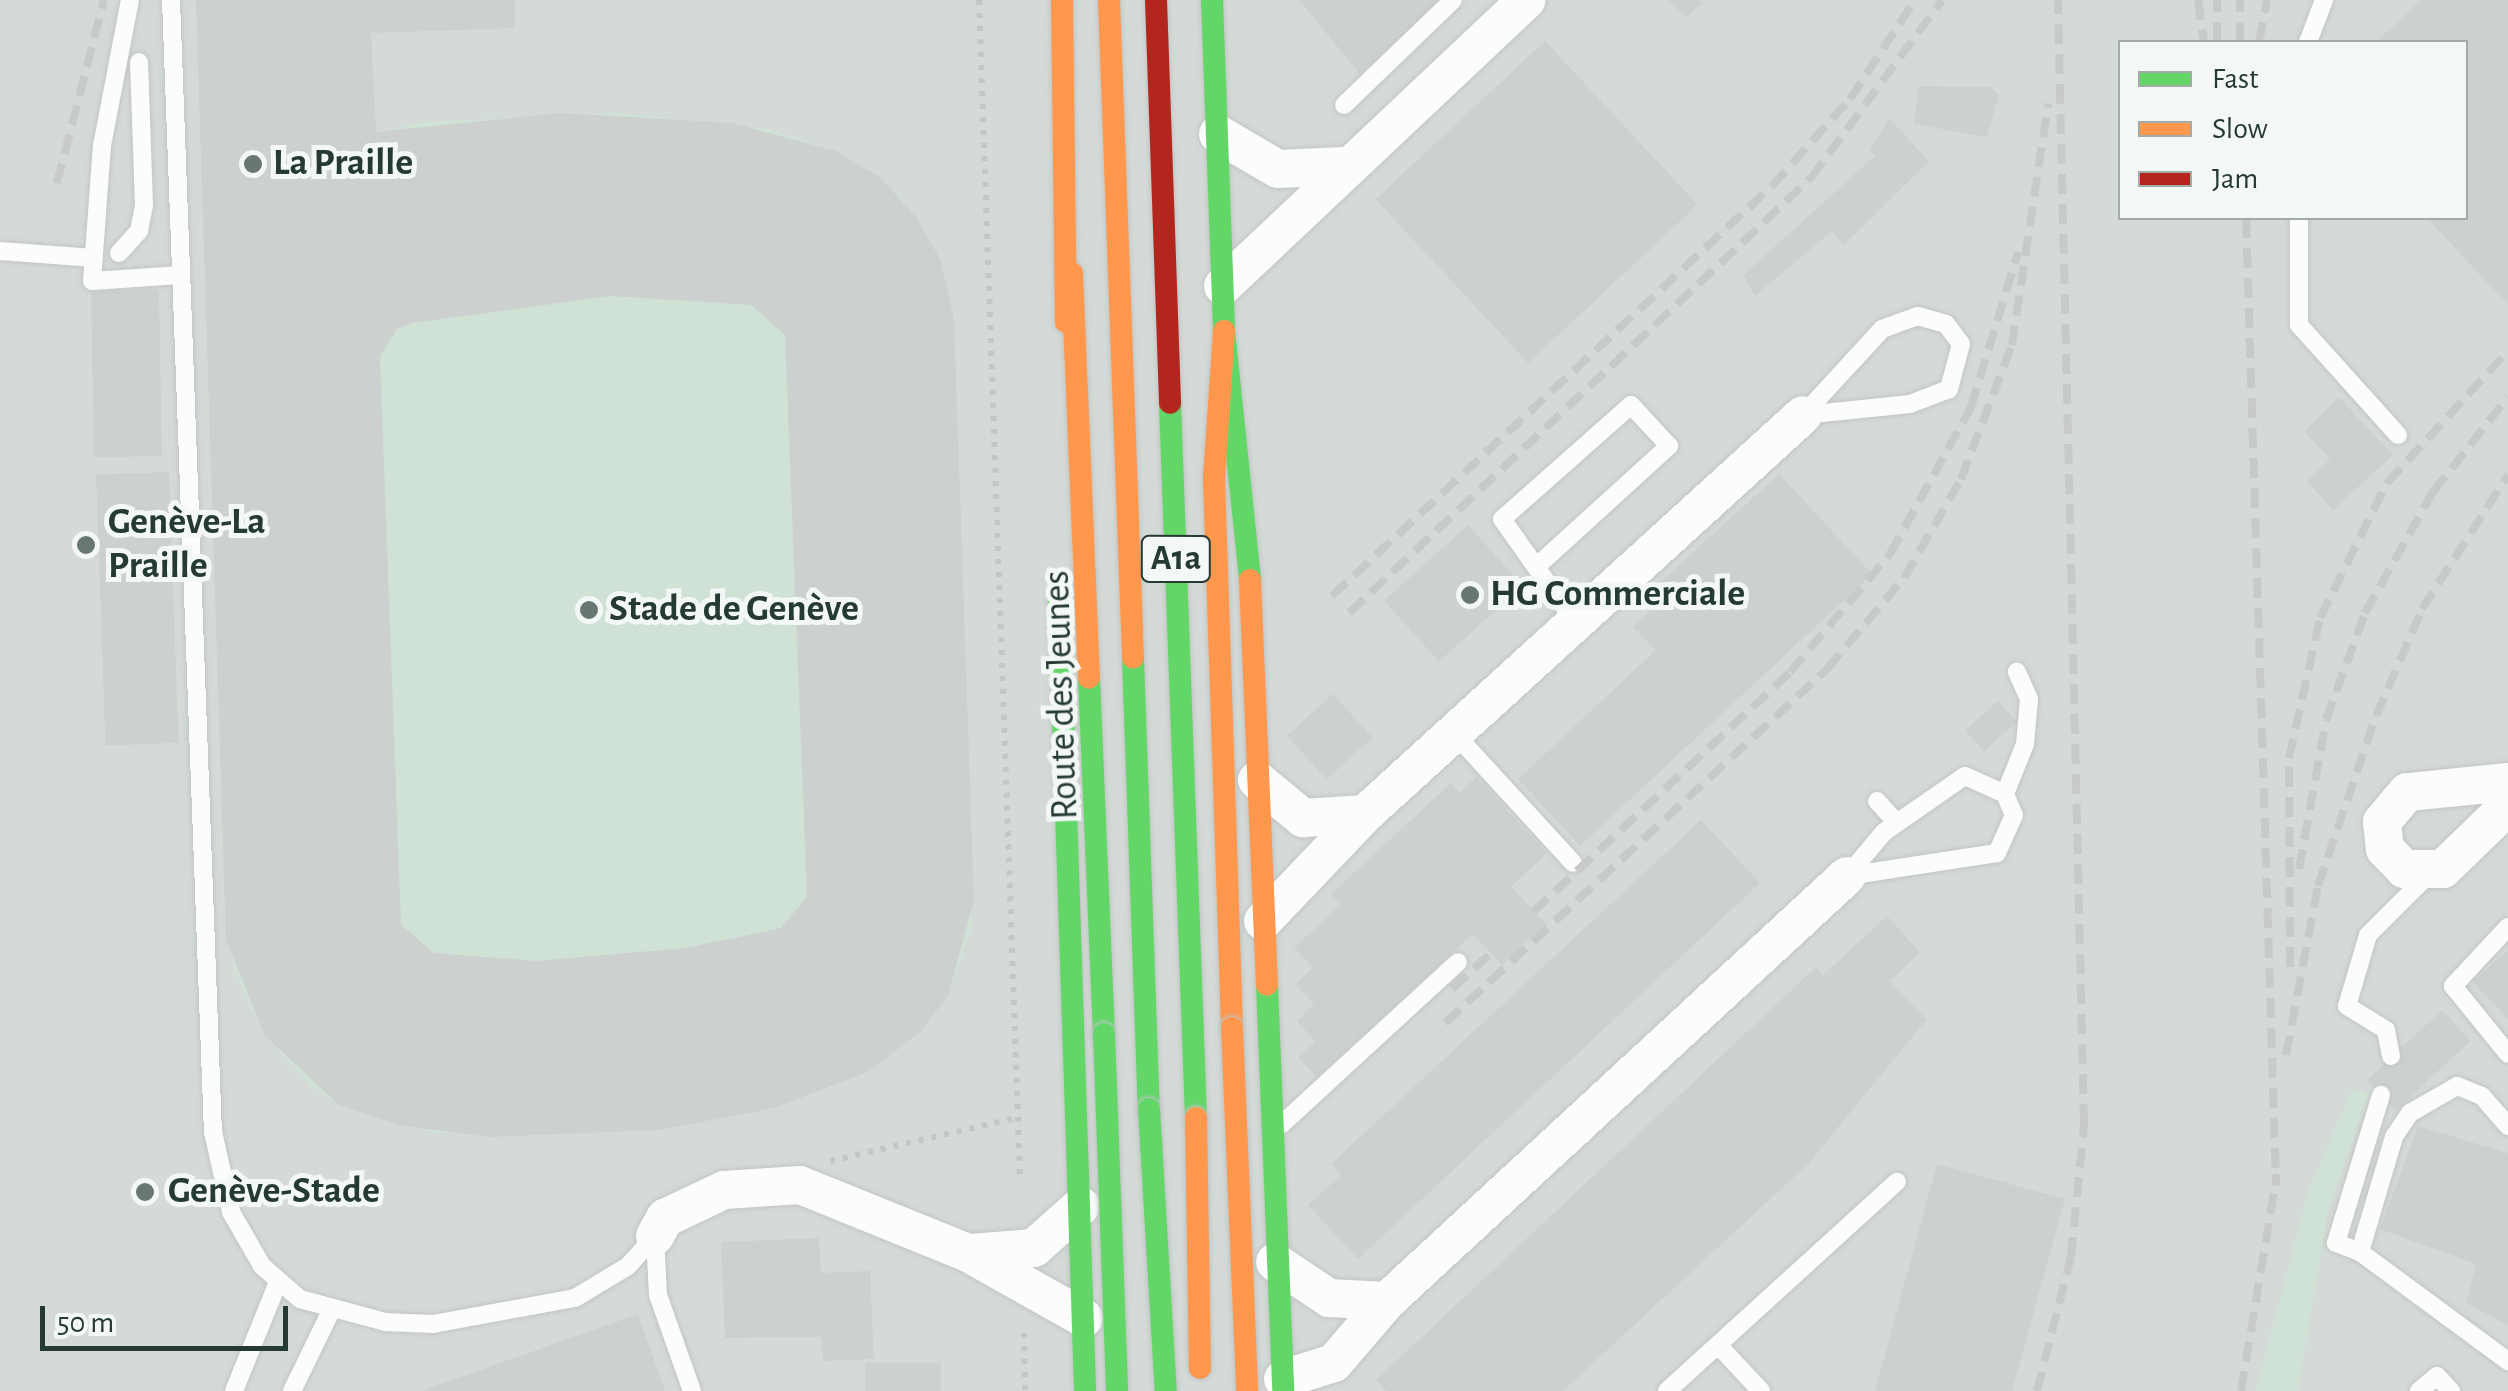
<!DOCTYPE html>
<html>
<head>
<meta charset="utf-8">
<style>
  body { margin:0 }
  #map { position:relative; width:2508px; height:1391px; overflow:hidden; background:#e5e9e7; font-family:"Alegreya Sans",sans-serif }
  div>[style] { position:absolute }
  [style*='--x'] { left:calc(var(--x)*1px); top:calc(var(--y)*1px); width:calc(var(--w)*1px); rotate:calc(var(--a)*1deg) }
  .built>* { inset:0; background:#d4dad7 }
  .green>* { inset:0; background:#d0e1d5 }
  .building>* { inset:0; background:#ccd1cf; transform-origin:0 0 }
  .path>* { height:6px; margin-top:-3px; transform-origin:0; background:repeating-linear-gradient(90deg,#c2c9c5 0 5px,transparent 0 13px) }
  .roads { filter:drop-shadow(0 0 2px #c2c6c4) drop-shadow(0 0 2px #c2c6c4) }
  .lane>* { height:18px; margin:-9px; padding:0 9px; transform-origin:9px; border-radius:9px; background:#fbfcfb }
  .street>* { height:38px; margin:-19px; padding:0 19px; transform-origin:19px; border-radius:19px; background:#fbfcfb }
  .fast>* { height:22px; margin:-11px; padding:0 11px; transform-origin:11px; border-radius:11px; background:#63d668 }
  .slow>* { height:22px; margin:-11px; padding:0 11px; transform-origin:11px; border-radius:11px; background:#ff974d }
  .jam>* { height:22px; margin:-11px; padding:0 11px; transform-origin:11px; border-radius:11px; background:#b3261e }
  .rail>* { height:8px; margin-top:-4px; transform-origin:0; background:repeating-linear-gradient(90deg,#c7cac9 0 20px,transparent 0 30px) }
  .bridges { filter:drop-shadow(0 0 2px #bdc4c2) drop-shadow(0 0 2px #bdc4c2) }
  .fast-bridge>* { height:22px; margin:-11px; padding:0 11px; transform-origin:11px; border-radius:11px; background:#63d668 }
  .slow-bridge>* { height:22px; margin:-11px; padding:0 11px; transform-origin:11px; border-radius:11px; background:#ff974d }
  .dots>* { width:28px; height:28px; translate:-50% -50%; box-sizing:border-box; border:5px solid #f3f8f6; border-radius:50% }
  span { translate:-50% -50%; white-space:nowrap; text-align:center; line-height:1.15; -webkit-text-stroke:10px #f3f8f6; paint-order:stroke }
  .shield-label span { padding:2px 8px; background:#f3f8f6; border:2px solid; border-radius:8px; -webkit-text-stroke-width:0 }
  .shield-label { font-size:35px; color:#253a35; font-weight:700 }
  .poi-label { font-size:38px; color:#253a35; font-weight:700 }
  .left { translate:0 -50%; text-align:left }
  .street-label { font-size:38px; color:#253a35 }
  .legend { position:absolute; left:2118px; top:40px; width:350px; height:180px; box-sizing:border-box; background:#f3f8f6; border:2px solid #a1aca9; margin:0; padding:12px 18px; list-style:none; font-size:30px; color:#253a35 }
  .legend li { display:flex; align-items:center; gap:20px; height:50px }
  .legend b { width:50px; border:2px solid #a1aca9 }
  .scale { position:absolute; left:40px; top:1306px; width:248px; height:45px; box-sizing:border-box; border:5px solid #253a35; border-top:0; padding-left:12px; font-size:30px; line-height:35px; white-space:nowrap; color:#253a35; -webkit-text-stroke:8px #f3f8f6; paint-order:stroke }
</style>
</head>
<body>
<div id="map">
  <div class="built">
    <div style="clip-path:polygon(evenodd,0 0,2508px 0,2508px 1391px,0 1391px,0 0,2120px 42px,2466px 42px,2466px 218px,2120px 218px,2120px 42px)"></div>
  </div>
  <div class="green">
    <div style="clip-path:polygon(619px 113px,768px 129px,836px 151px,902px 198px,940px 259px,954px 318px,972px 926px,948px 996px,921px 1031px,834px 1087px,659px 1130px,435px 1133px,338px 1104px,310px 1085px,265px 1036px,234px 971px,206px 316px,211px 289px,345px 141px,422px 122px)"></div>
    <div style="clip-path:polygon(2352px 1089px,2370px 1094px,2329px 1206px,2298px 1391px,2256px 1391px,2307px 1195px)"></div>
  </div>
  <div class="building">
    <div style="clip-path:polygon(evenodd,196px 0,515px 0,515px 28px,371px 33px,376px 132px,560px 113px,733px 123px,836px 151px,881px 178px,917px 218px,940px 259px,954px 318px,974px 900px,948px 996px,921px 1031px,868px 1072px,774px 1108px,659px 1130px,489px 1137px,398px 1125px,338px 1104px,265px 1036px,226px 940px,196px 0,610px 296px,751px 305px,785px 335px,807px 897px,781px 928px,686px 948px,535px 961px,434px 953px,401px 925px,380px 356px,397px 329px,412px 323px,610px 296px)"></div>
    <div style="clip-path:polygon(1299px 0,1440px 0,1360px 74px)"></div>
    <div style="clip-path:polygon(1668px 0,1699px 0,1702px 3px,1685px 18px)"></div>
    <div style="clip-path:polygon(2421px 0,2508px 0,2508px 305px,2427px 218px,2466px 218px,2466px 42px,2376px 42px)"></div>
    <div style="left:1545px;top:41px;width:224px;height:232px;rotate:47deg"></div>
    <div style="clip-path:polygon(1919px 86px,1990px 87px,1999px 95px,1987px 137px,1914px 124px)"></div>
    <div style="clip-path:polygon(1889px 118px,1929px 161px,1844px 245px,1832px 231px,1755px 296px,1743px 275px,1875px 156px,1870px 150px)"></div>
    <div style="left:159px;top:290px;width:166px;height:68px;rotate:89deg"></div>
    <div style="clip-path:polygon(2339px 397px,2393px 455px,2333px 510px,2307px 481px,2330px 459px,2304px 431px)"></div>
    <div style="left:169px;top:472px;width:271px;height:73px;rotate:88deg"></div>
    <div style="clip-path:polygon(1779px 474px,1872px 574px,1580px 846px,1518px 779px,1656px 650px,1633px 627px,1659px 602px,1649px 592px)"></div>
    <div style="left:1468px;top:525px;width:82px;height:113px;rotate:48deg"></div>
    <div style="left:1333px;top:694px;width:59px;height:62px;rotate:48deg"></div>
    <div style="left:1998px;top:701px;width:28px;height:44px;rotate:48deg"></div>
    <div style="clip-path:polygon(1476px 777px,1547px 853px,1511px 887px,1546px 924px,1502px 965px,1473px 934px,1317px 1077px,1298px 1057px,1315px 1041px,1297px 1021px,1314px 1004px,1295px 984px,1313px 968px,1294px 948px,1341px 904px,1331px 894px,1451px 783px,1460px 793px)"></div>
    <div style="clip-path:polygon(1701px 820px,1760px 883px,1358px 1259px,1308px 1205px,1341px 1175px,1331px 1164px)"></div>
    <div style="clip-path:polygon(1887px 916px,1920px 952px,1890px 981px,1927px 1019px,1808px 1164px,1563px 1391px,1386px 1391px,1376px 1380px,1816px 967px,1823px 975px)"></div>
    <div style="clip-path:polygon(2508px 950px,2508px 1019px,2473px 982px)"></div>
    <div style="left:2442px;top:1010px;width:42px;height:103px;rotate:47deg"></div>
    <div style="clip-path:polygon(2418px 1126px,2508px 1153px,2508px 1325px,2466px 1303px,2476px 1264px,2380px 1229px)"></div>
    <div style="clip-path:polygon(1937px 1164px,2065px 1199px,2012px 1391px,1875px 1391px)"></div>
    <div style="clip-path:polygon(819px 1238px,821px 1273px,870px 1271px,874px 1359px,823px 1361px,821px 1337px,725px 1338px,721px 1242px)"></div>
    <div style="clip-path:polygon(638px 1314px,665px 1391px,424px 1391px,424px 1390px)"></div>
    <div style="left:941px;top:1363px;width:28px;height:76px;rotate:90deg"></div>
  </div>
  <div class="path">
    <div style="--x:979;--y:0;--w:1183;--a:88.01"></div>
    <div style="--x:830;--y:1161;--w:196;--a:-13"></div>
    <div style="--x:1024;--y:1333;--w:58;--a:89"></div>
  </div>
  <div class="roads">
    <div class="lane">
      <div style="--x:130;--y:0;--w:148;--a:100.9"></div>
      <div style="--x:102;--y:145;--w:136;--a:94.2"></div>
      <div style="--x:92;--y:281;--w:88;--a:-3.9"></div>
      <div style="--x:171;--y:0;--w:1133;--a:87.88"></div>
      <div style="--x:213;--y:1132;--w:82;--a:77.3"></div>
      <div style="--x:231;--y:1212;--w:62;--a:60.1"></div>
      <div style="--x:262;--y:1266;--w:50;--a:41"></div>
      <div style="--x:300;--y:1299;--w:88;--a:15.1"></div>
      <div style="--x:385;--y:1322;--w:48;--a:2.4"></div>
      <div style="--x:433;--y:1324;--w:144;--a:-10.4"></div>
      <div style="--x:575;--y:1298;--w:62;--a:-31.1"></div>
      <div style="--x:628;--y:1266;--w:40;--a:-48"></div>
      <div style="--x:2308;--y:42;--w:45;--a:-69.1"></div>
      <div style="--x:1344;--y:105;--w:151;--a:-43.9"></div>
      <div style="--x:2299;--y:218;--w:107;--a:90"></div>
      <div style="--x:2299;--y:325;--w:148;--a:48"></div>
      <div style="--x:0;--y:251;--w:94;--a:4.3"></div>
      <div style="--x:119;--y:253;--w:30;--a:-48"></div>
      <div style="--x:139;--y:231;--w:26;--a:-79"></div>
      <div style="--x:144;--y:205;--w:143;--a:-92"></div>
      <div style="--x:1918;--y:316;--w:29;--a:16"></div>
      <div style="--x:1946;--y:324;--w:25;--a:53"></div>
      <div style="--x:1961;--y:344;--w:47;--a:104.9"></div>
      <div style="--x:1949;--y:389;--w:42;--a:159"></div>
      <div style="--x:1910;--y:404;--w:108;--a:174.1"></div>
      <div style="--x:1803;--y:415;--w:117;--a:-47.4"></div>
      <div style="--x:1882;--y:329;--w:38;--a:-20"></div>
      <div style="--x:1536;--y:567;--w:180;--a:-42.3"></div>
      <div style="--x:1669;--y:446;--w:56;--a:-132.8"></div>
      <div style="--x:1631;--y:405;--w:172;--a:138.5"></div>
      <div style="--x:1502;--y:519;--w:126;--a:54.7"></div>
      <div style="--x:1454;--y:733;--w:176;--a:47.5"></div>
      <div style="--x:1965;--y:776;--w:44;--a:24.2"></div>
      <div style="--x:2005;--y:794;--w:23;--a:67"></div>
      <div style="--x:2014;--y:815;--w:42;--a:114.1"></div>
      <div style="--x:1997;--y:853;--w:152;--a:171.3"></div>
      <div style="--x:1847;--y:876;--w:57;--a:-49.9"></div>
      <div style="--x:1884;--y:832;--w:98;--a:-34.7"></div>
      <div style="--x:2005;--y:794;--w:54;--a:-68.2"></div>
      <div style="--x:2025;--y:744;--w:45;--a:-84.9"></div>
      <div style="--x:2029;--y:699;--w:30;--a:-114"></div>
      <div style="--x:1877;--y:801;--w:28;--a:48"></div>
      <div style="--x:2508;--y:927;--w:81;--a:133"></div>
      <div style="--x:2453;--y:986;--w:87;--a:51"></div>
      <div style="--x:2391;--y:1056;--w:26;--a:-101"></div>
      <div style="--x:2386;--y:1030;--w:46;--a:-148.4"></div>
      <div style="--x:2347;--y:1006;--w:74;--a:-73.5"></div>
      <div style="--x:2368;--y:935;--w:88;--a:-45"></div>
      <div style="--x:1282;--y:1124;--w:239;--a:-42.6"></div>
      <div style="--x:2508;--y:1126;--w:40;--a:-131"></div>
      <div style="--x:2482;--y:1096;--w:27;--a:-158"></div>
      <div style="--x:2457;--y:1086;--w:54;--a:150.1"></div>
      <div style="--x:2410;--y:1113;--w:29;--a:124"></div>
      <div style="--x:2394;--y:1137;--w:120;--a:106.5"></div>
      <div style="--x:2360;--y:1252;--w:184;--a:36.4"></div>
      <div style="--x:655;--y:1236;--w:59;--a:87.1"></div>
      <div style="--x:658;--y:1295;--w:102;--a:70.5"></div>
      <div style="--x:2360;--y:1252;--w:26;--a:-159"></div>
      <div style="--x:2336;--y:1243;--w:155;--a:-73.1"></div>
      <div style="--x:1718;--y:1345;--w:63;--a:46.9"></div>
      <div style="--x:234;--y:1391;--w:118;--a:-68"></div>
      <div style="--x:292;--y:1391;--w:87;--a:-64"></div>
      <div style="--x:1667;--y:1391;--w:311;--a:-42.3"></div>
      <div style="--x:2419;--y:1391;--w:23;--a:-40"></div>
      <div style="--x:2437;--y:1376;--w:21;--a:47"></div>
    </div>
    <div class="street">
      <div style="--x:1218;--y:134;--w:69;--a:30.3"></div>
      <div style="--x:1278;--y:169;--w:65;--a:-2.6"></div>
      <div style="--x:1223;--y:286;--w:417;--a:-43.3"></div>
      <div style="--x:1257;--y:780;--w:60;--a:39.6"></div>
      <div style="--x:1303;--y:818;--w:62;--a:-3.7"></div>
      <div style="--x:2508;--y:782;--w:101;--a:174.3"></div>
      <div style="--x:2407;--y:792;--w:39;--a:130"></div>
      <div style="--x:2382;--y:822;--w:27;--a:84"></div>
      <div style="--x:2385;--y:849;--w:28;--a:46"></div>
      <div style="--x:2404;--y:869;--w:39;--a:0"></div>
      <div style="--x:2443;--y:869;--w:91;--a:-44.1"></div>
      <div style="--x:1263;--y:921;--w:148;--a:-46.4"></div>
      <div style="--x:1365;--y:814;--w:592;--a:-42.33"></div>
      <div style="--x:655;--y:1236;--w:21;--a:-61"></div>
      <div style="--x:665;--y:1218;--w:65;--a:-25.4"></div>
      <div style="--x:724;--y:1190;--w:76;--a:-3.8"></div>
      <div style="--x:800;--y:1185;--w:181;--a:22"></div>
      <div style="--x:968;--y:1253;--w:133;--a:29.3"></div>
      <div style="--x:971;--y:1253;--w:63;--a:-4.5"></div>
      <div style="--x:1034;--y:1248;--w:63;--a:-41.8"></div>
      <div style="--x:1275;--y:1262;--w:65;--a:33.7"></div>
      <div style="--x:1329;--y:1298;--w:58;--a:3"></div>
      <div style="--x:1283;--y:1379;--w:53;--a:-17.4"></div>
      <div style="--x:1334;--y:1363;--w:82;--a:-49.5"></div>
      <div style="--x:1387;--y:1301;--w:626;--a:-42.74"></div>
    </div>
    <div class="fast">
      <div style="--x:1212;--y:0;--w:331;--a:87.9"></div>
      <div style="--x:1224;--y:331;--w:250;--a:84"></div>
      <div style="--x:1170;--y:403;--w:715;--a:87.92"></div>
      <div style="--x:1059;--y:597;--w:794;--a:88.12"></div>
      <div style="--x:1133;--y:658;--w:451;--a:88"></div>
      <div style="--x:1089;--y:678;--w:356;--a:87.6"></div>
      <div style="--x:1267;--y:985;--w:406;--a:87.7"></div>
    </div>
    <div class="slow">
      <div style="--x:1062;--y:0;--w:322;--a:89.3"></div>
      <div style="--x:1109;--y:0;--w:658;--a:87.91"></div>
      <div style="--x:1072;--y:273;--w:405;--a:87.6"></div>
      <div style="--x:1224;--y:331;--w:148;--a:93.9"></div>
      <div style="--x:1214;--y:479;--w:549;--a:88.12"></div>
      <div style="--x:1250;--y:580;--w:405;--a:87.6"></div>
    </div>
    <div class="jam">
      <div style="--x:1156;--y:0;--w:403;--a:88"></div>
    </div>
  </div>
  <div class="rail">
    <div style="--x:2198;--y:0;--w:42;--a:81.9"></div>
    <div style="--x:2217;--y:42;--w:42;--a:-90"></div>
    <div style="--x:2240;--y:42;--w:42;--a:-90"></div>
    <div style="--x:2259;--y:42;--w:43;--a:-79.2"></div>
    <div style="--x:57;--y:183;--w:189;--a:-75.6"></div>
    <div style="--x:2246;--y:218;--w:968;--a:88.22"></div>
    <div style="--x:1332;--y:596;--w:601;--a:-42.98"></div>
    <div style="--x:1772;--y:186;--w:117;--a:-48.1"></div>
    <div style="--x:1850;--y:99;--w:118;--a:-56.7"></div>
    <div style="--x:1349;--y:613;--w:635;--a:-43.28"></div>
    <div style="--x:1811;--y:178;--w:221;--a:-53.6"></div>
    <div style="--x:2299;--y:869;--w:151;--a:-79.7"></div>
    <div style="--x:2326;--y:720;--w:114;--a:-70"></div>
    <div style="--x:2365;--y:613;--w:139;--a:-60.7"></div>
    <div style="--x:2433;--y:492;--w:121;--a:-51.7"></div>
    <div style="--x:1533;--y:912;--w:352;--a:-43"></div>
    <div style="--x:1790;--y:672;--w:155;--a:-49.7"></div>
    <div style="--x:1890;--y:554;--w:168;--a:-61.1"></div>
    <div style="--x:1971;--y:407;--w:162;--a:-73.1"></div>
    <div style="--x:2290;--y:967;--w:209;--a:-90.3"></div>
    <div style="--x:2289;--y:758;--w:143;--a:-77.5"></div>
    <div style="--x:2320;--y:618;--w:151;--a:-63.6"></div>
    <div style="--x:2387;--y:483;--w:179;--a:-47.5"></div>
    <div style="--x:1452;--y:989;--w:53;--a:-42.7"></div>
    <div style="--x:1445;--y:1023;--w:521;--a:-42.82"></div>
    <div style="--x:1827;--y:669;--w:119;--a:-49.8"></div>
    <div style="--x:1904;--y:578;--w:114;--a:-60.1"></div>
    <div style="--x:1961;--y:479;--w:143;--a:-69.2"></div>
    <div style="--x:2012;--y:345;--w:244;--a:-81.5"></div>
    <div style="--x:2286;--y:1055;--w:172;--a:-79.3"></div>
    <div style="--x:2318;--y:886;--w:180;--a:-71.2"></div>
    <div style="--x:2376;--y:716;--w:116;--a:-66.7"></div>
    <div style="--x:2422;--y:609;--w:159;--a:-57.3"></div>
    <div style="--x:2037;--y:1391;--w:138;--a:-75.8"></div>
    <div style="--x:2071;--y:1257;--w:134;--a:-84.4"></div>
    <div style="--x:2084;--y:1124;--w:1124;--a:-91.33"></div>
    <div style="--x:2241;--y:1391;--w:220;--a:-80.6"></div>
  </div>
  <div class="bridges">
    <div class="fast-bridge">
      <div style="--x:1104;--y:1034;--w:357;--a:87.9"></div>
      <div style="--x:1149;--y:1109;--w:283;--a:86.6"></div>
    </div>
    <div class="slow-bridge">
      <div style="--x:1232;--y:1028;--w:363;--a:87.6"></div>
      <div style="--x:1196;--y:1118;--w:250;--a:89.1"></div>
    </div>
  </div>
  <div class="dots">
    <div style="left:253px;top:164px;background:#687773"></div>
    <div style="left:86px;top:545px;background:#687773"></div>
    <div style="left:1470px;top:595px;background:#687773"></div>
    <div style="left:589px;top:610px;background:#687773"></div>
    <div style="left:145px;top:1192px;background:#687773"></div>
  </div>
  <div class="shield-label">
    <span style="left:1176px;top:559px">A1a</span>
  </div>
  <div class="poi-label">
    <span class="left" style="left:273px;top:164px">La Praille</span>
    <span class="left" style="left:108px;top:545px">Genève-La<br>Praille</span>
    <span class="left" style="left:1490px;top:595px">HG Commerciale</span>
    <span class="left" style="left:609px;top:610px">Stade de Genève</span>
    <span class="left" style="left:168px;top:1192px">Genève-Stade</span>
  </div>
  <div class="street-label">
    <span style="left:1062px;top:695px;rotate:-92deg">Route des Jeunes</span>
  </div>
  <ul class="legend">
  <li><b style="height:12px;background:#63d668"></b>Fast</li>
  <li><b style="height:12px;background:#ff974d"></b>Slow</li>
  <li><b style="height:12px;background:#b3261e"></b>Jam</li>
  </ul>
  <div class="scale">50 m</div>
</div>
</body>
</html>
